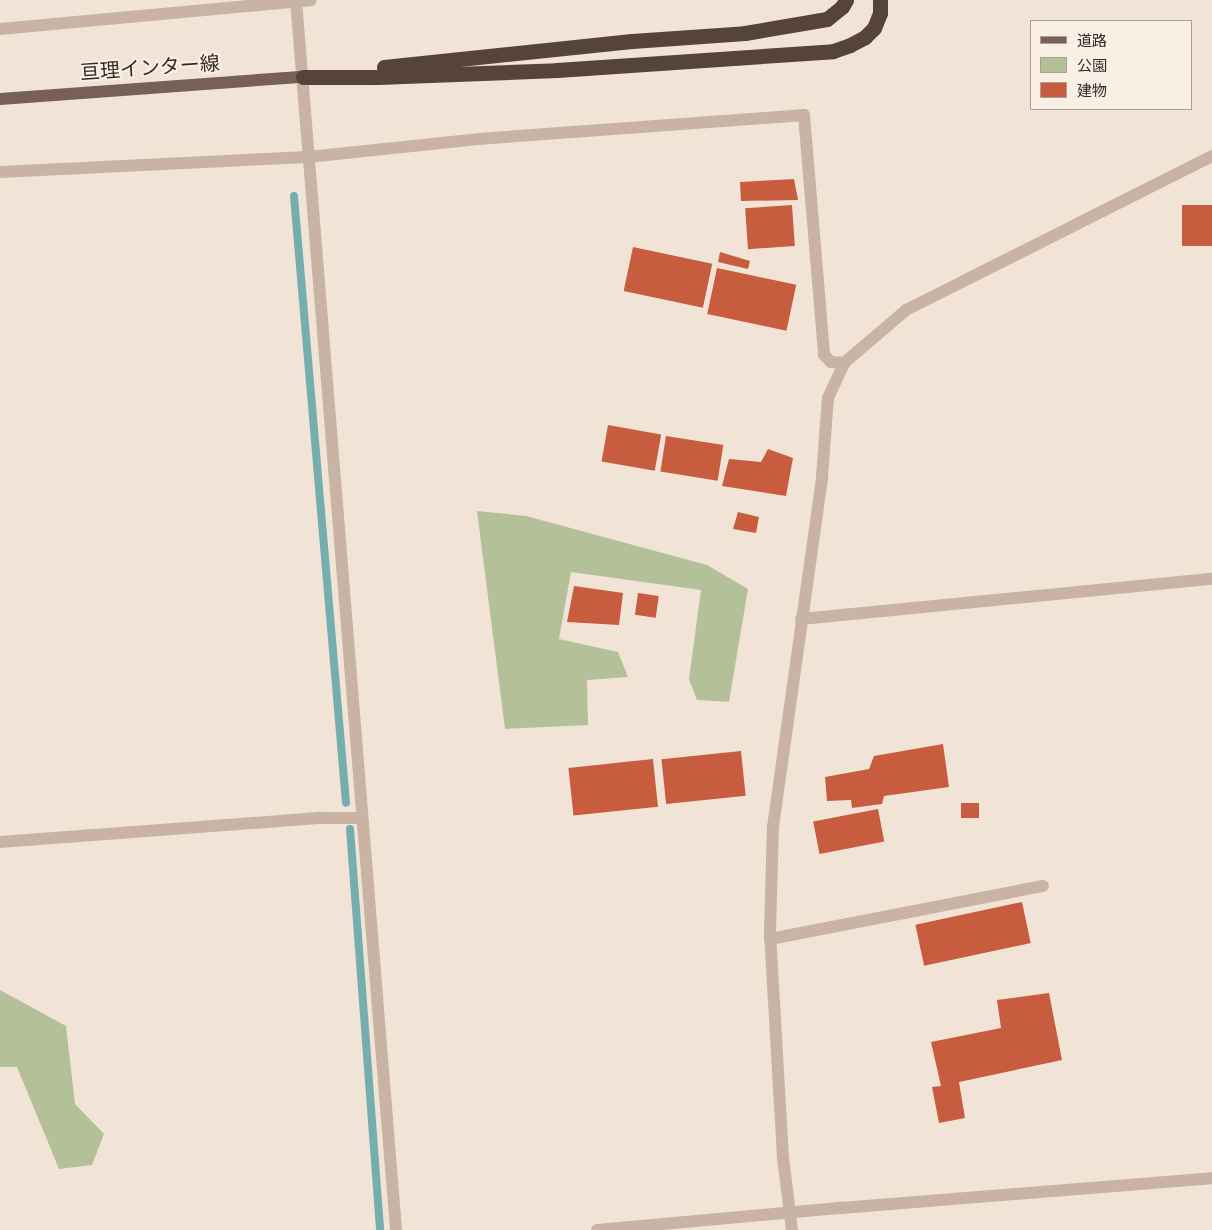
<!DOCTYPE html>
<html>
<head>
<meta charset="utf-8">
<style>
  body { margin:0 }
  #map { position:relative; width:1212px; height:1230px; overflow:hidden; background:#f1e4d7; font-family:"Alegreya Sans","Noto Sans JP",sans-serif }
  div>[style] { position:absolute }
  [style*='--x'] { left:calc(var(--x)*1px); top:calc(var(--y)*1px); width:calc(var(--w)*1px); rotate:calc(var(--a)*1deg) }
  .green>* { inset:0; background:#b4c097 }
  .stream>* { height:8px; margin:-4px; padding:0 4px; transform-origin:4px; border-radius:4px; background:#76aeaf }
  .building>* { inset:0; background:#c85c3e; transform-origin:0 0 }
  .minor>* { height:12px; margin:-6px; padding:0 6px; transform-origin:6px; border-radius:6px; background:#c9b4a3 }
  .major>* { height:12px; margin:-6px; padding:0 6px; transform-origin:6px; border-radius:6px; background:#776056 }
  .highway>* { height:15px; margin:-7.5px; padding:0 7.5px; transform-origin:7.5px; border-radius:7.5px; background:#55433c }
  span { translate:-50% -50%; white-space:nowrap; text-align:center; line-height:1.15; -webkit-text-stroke:4px #f9efe4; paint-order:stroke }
  .street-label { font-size:20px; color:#342a25 }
  .legend { position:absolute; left:1030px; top:20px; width:162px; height:90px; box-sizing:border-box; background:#f9efe4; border:1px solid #aaa098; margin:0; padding:6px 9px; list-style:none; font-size:15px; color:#342a25 }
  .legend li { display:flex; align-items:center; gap:10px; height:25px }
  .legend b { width:25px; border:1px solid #aaa098 }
</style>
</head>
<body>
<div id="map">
  <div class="green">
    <div style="clip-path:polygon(477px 511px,526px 516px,707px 565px,748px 589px,729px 702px,697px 700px,689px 679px,701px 590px,571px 572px,559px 639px,618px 652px,628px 677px,587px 680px,588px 725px,505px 729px)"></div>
    <div style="clip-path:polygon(0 990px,66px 1026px,75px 1104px,104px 1134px,92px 1165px,59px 1169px,17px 1067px,0 1067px)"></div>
  </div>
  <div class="stream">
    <div style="--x:294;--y:196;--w:609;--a:85.1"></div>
    <div style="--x:350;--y:829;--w:402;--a:85.7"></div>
  </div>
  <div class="building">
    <div style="clip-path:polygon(794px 179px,798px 200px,741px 201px,740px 182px)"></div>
    <div style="left:792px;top:205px;width:41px;height:47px;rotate:86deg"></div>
    <div style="left:1212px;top:205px;width:41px;height:30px;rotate:90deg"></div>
    <div style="left:633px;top:247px;width:81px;height:45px;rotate:12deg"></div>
    <div style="clip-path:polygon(720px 252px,750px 261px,748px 269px,718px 262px)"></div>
    <div style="left:717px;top:268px;width:81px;height:47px;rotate:12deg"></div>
    <div style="left:608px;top:425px;width:54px;height:37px;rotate:10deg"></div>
    <div style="left:666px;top:436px;width:58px;height:36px;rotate:9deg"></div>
    <div style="clip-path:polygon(768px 449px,793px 458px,786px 496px,722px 486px,729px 459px,761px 462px)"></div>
    <div style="clip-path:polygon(738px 512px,759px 517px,756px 533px,733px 529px)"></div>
    <div style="clip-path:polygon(574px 586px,623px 593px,619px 625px,567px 622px)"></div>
    <div style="left:638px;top:593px;width:21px;height:22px;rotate:8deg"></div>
    <div style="clip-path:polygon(943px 744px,949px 787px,884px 796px,882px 804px,852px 808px,851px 800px,827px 801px,825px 777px,869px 769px,874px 756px)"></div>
    <div style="left:741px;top:751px;width:45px;height:80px;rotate:84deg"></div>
    <div style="left:653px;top:759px;width:48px;height:85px;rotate:84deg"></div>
    <div style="left:961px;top:803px;width:18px;height:15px"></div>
    <div style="left:878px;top:809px;width:33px;height:66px;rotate:79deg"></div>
    <div style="left:1022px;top:902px;width:42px;height:109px;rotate:78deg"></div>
    <div style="clip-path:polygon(1049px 993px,1062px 1060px,959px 1082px,965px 1118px,939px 1123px,932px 1087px,941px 1086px,931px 1042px,1001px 1028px,997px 1000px)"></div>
  </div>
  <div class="minor">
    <div style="--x:296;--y:0;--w:1234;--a:85.35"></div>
    <div style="--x:0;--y:29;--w:312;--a:-5.3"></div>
    <div style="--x:0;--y:172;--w:308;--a:-2.8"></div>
    <div style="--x:308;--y:157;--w:171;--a:-6"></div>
    <div style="--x:478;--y:139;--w:327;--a:-4.2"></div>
    <div style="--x:804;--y:115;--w:241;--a:85.2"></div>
    <div style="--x:824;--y:355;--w:10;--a:45"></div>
    <div style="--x:831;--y:362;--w:13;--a:4"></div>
    <div style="--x:801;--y:619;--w:413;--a:-5.6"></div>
    <div style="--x:0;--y:842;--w:322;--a:-4.3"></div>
    <div style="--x:321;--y:818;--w:40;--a:0"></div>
    <div style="--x:770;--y:939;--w:278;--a:-11"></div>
    <div style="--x:597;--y:1230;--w:245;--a:-5.2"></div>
    <div style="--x:841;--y:1208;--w:372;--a:-4.6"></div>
    <div style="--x:792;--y:1230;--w:73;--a:-97.1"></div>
    <div style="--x:783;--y:1158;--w:226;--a:-93.3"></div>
    <div style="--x:770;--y:932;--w:105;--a:-88.4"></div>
    <div style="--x:773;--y:827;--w:353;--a:-82"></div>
    <div style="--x:822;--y:477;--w:79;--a:-85.7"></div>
    <div style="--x:828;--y:398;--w:38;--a:-65"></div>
    <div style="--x:844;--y:363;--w:82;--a:-40.5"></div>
    <div style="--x:906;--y:310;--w:343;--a:-26.7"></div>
  </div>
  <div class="major">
    <div style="--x:0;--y:99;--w:304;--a:-4.2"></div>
  </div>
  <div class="highway">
    <div style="--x:384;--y:67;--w:249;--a:-6"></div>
    <div style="--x:632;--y:41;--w:113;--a:-4"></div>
    <div style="--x:745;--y:33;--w:83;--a:-9.7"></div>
    <div style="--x:827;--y:19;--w:19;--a:-39"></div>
    <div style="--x:842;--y:7;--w:8;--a:-60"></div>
    <div style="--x:303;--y:77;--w:75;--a:0"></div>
    <div style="--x:378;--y:77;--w:179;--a:-2.2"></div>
    <div style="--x:557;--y:70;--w:277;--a:-3.9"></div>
    <div style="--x:833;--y:51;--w:18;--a:-19"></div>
    <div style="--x:850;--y:45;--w:17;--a:-28"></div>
    <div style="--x:865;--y:37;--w:13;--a:-45"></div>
    <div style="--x:874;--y:28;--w:16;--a:-68"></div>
    <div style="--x:880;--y:13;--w:13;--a:-90"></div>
  </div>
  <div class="street-label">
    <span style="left:150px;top:69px;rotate:-4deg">亘理インター線</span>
  </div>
  <ul class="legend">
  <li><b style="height:6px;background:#776056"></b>道路</li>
  <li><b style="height:14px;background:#b4c097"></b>公園</li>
  <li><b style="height:14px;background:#c85c3e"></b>建物</li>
  </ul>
</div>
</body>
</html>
